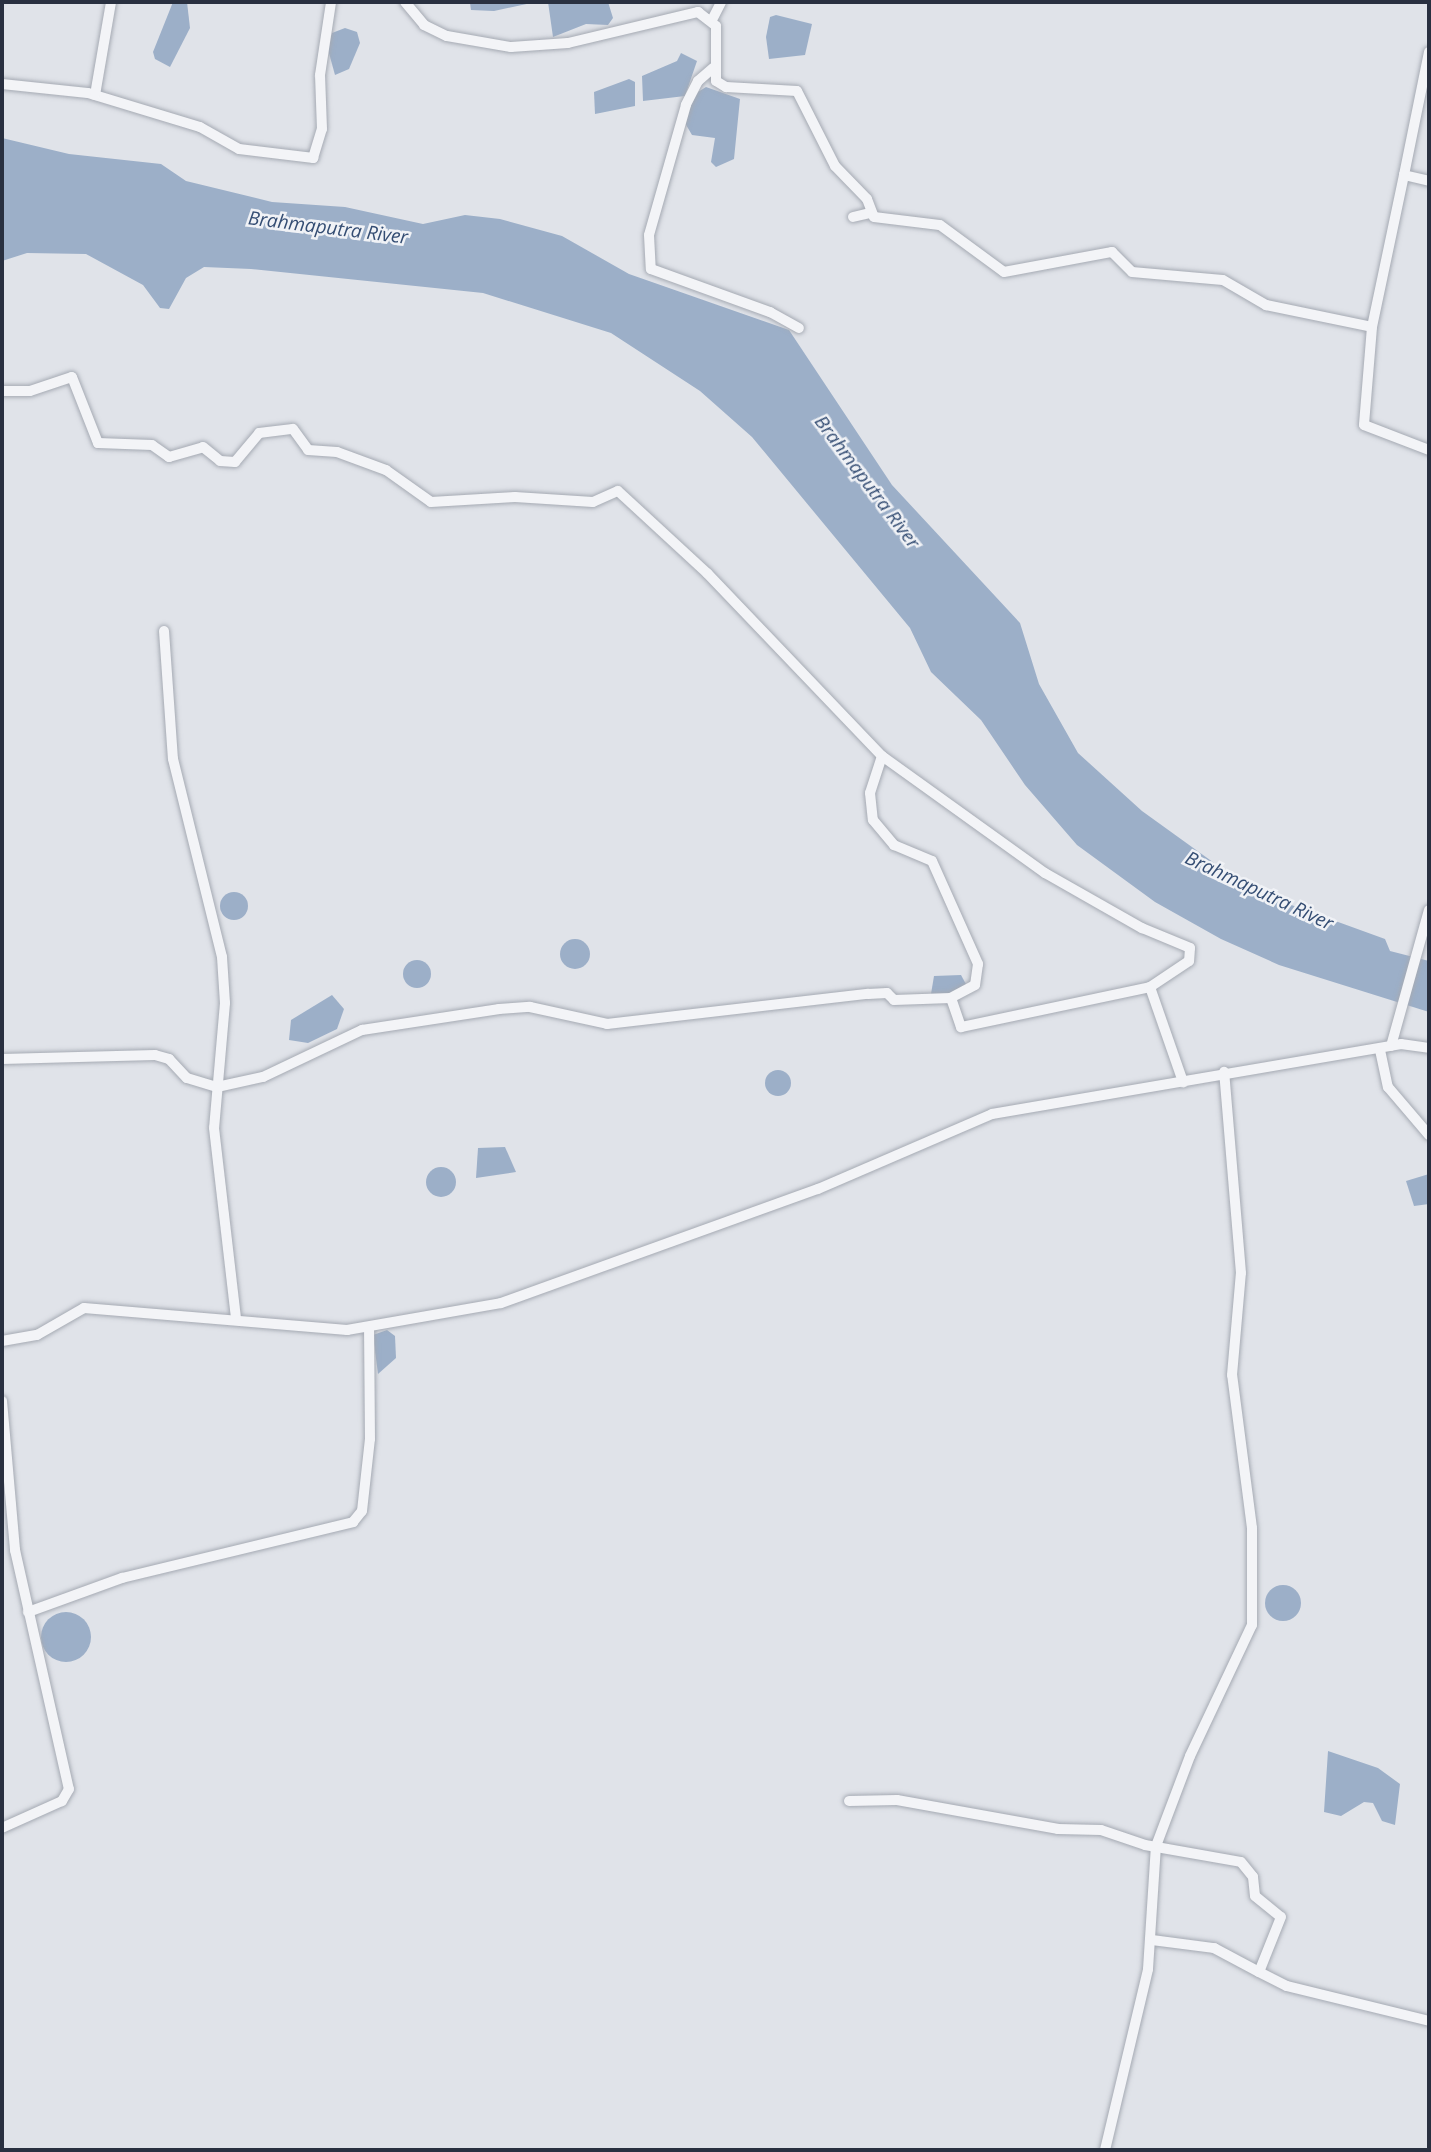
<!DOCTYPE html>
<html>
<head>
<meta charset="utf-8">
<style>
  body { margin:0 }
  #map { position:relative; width:1431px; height:2152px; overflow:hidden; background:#e0e3e9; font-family:"Open Sans",sans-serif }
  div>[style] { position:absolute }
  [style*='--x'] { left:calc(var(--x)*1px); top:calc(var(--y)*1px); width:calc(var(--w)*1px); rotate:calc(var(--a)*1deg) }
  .water>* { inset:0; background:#9cafc8 }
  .round { border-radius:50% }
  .roads { filter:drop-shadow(0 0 2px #a5aab3) drop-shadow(0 0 2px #a5aab3) }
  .minor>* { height:10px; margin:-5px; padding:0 5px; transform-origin:5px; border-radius:5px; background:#f3f4f7 }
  span { translate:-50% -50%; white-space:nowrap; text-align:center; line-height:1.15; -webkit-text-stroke:5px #f0f2f6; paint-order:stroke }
  .water-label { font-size:19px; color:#344d73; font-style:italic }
  .frame { position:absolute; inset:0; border:4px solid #293040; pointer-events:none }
</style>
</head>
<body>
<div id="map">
  <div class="water">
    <div style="clip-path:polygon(173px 2px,187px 2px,190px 28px,170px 67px,155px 59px,153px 52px)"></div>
    <div style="clip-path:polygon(536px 2px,494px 11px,471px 10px,470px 3px)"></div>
    <div style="clip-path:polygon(548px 2px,608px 2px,613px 18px,608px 25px,586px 24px,553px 37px)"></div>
    <div style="clip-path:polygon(776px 15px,812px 24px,805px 55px,769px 59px,766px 37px,770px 17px)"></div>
    <div style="clip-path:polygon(345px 28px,357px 32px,360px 43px,349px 69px,335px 75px,327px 46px,332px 33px)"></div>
    <div style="clip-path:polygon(681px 53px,697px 61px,685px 96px,643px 101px,642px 76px,677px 61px)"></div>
    <div style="clip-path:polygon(629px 79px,635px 82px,635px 106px,595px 114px,594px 92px)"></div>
    <div style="clip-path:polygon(706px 87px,740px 99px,734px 159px,716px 167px,711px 162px,715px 138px,692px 135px,685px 123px,693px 95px)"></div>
    <div style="clip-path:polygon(2px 138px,69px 154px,161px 164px,186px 181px,272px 202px,345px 207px,423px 224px,465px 215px,500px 219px,562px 236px,629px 274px,789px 330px,892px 485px,1020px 623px,1039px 684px,1078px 753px,1142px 811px,1253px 891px,1385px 939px,1390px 951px,1429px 961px,1429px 1012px,1279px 965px,1221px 939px,1155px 902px,1077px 845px,1025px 785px,981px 720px,931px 672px,910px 628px,752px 437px,700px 391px,611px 333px,483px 293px,251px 269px,204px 267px,186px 278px,169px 309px,160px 308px,143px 285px,86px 254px,27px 253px,2px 261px)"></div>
    <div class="round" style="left:220px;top:892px;width:28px;height:28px"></div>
    <div class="round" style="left:560px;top:939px;width:30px;height:30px"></div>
    <div class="round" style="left:403px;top:960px;width:28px;height:28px"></div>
    <div style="clip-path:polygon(961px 975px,967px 986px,953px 994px,931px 994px,934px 976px)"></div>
    <div style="clip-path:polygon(332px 995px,344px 1009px,337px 1029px,308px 1043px,289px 1040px,291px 1020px)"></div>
    <div class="round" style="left:765px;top:1070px;width:26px;height:26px"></div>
    <div style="clip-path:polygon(505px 1147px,516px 1172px,476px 1178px,478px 1148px)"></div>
    <div class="round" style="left:426px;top:1167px;width:30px;height:30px"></div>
    <div style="clip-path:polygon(1429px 1174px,1429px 1204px,1414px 1206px,1406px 1181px)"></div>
    <div style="clip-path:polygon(387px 1330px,395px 1336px,396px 1358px,378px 1374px,373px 1335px)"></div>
    <div class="round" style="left:1265px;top:1585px;width:36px;height:36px"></div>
    <div class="round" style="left:41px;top:1612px;width:50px;height:50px"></div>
    <div style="clip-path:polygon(1328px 1751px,1378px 1768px,1400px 1784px,1395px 1825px,1382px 1821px,1373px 1803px,1364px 1802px,1341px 1816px,1324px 1812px)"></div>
  </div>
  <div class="roads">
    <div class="minor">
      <div style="--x:405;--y:2;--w:30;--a:50"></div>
      <div style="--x:424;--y:25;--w:25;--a:26"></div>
      <div style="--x:447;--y:36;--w:65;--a:9.8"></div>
      <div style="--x:511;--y:47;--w:57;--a:-4"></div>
      <div style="--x:568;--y:43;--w:134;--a:-13.4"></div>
      <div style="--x:698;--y:12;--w:23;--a:38"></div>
      <div style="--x:716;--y:26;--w:55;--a:90"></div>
      <div style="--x:716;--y:81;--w:12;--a:31"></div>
      <div style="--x:726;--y:87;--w:71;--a:3.2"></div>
      <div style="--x:797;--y:91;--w:84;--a:63.1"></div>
      <div style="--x:835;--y:166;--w:46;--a:45.9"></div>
      <div style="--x:867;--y:199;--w:19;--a:69"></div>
      <div style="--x:874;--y:217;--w:66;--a:6.9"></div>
      <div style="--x:940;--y:225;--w:79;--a:36.3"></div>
      <div style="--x:1004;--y:272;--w:110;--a:-10.5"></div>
      <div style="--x:1112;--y:252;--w:28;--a:45"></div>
      <div style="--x:1132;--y:272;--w:91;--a:5"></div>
      <div style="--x:1223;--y:280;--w:50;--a:30.2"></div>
      <div style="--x:1266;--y:305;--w:108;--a:11.7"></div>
      <div style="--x:712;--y:20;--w:20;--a:-63"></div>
      <div style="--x:1429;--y:52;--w:126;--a:101.5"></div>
      <div style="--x:1404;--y:175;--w:26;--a:13"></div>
      <div style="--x:713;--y:68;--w:20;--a:139"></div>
      <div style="--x:698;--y:81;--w:27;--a:117"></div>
      <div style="--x:686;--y:105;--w:135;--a:105.9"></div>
      <div style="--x:649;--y:235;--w:34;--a:87"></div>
      <div style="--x:651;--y:269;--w:127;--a:19.9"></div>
      <div style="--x:770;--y:312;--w:33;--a:29"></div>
      <div style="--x:2;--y:84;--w:86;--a:6"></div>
      <div style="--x:88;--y:93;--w:117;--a:16.9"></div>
      <div style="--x:200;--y:127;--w:45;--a:29.4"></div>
      <div style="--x:239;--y:149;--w:75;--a:6.9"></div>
      <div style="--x:313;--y:158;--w:30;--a:-73"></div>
      <div style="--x:322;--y:129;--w:54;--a:-92.1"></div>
      <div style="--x:320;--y:75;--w:74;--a:-81.4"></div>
      <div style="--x:95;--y:95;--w:94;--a:-80.2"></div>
      <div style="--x:1404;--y:175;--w:155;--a:101.9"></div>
      <div style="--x:1372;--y:327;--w:98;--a:94.7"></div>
      <div style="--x:1364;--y:425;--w:70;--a:21"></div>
      <div style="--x:853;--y:217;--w:18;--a:-13"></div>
      <div style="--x:2;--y:391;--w:28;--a:0"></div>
      <div style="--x:30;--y:391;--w:44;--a:-18.4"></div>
      <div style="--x:72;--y:377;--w:71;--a:68.5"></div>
      <div style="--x:98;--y:443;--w:54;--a:2.1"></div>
      <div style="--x:152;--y:445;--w:21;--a:35"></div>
      <div style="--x:169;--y:457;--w:35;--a:-16"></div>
      <div style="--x:203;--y:447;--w:22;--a:39"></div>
      <div style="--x:220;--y:461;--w:15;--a:4"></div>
      <div style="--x:235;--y:462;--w:38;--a:-50"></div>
      <div style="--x:259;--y:433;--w:34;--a:-7"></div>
      <div style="--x:293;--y:429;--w:26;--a:54"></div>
      <div style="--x:308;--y:450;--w:29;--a:4"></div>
      <div style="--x:337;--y:452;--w:52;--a:20.2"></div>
      <div style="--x:386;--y:470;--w:55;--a:35.4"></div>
      <div style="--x:431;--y:502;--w:84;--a:-3.4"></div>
      <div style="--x:515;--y:497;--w:78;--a:3.7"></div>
      <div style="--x:593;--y:502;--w:27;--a:-24"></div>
      <div style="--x:618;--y:491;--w:121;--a:42.7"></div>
      <div style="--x:707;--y:573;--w:253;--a:46.3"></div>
      <div style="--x:882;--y:756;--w:39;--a:108"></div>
      <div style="--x:870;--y:793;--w:27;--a:84"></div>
      <div style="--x:873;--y:820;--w:33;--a:50"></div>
      <div style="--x:894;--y:845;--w:41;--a:22.8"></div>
      <div style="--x:932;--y:861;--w:113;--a:65.9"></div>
      <div style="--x:978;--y:964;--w:21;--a:98"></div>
      <div style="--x:975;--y:985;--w:27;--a:152"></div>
      <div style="--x:951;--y:998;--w:31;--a:71"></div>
      <div style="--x:961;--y:1027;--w:193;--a:-11.9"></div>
      <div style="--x:1150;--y:987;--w:101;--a:70.8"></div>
      <div style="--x:164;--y:631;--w:128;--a:86"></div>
      <div style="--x:173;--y:759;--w:204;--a:76.1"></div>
      <div style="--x:222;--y:957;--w:46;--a:86.3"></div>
      <div style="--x:225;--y:1003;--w:125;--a:95"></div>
      <div style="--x:214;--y:1128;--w:190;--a:83.4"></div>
      <div style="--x:882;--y:756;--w:201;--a:35.7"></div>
      <div style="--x:1045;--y:873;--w:112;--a:29.6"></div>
      <div style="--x:1142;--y:928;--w:52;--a:22.6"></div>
      <div style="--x:1190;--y:948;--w:13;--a:94"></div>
      <div style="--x:1189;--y:961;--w:47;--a:146.3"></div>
      <div style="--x:1391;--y:1046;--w:141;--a:-74.4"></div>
      <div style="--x:1380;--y:1050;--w:38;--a:78"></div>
      <div style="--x:1388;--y:1087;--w:63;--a:49.5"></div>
      <div style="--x:2;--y:1059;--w:153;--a:-1.5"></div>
      <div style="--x:155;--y:1055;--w:15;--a:16"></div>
      <div style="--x:169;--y:1059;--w:26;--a:47"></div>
      <div style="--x:187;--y:1078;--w:31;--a:17"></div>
      <div style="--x:217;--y:1087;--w:47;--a:-12.3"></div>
      <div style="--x:263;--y:1077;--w:110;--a:-25.4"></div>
      <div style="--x:362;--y:1030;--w:139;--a:-8.7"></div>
      <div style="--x:499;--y:1009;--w:31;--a:-4"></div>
      <div style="--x:530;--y:1007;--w:79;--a:12.4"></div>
      <div style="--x:607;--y:1024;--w:263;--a:-6.6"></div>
      <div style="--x:868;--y:994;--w:19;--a:-3"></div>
      <div style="--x:887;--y:993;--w:10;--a:45"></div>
      <div style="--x:894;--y:1000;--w:57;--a:-2"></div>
      <div style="--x:2;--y:1341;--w:36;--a:-10"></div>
      <div style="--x:37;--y:1335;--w:54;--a:-29.9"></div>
      <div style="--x:84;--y:1308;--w:264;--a:4.8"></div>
      <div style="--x:347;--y:1330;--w:156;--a:-9.9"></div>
      <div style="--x:501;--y:1303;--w:337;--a:-19.8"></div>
      <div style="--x:818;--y:1189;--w:189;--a:-23.3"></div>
      <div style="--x:992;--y:1114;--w:415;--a:-9.7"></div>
      <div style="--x:1401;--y:1044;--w:28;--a:8"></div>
      <div style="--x:2;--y:1401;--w:150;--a:85"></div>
      <div style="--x:15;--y:1550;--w:245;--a:77.3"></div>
      <div style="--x:69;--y:1789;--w:14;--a:120"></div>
      <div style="--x:62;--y:1801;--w:66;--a:155.8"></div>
      <div style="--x:28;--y:1612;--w:100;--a:-19.9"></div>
      <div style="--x:122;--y:1578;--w:238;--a:-13.6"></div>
      <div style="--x:353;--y:1522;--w:14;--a:-51"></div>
      <div style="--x:362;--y:1511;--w:72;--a:-83.7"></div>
      <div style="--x:370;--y:1439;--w:112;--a:-90.5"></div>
      <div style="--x:849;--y:1801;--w:48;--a:-1.2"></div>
      <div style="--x:897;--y:1800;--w:164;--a:10.2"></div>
      <div style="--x:1058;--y:1829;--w:43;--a:1.3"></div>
      <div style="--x:1101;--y:1830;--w:46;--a:18.8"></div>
      <div style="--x:1145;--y:1845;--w:97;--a:10"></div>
      <div style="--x:1241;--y:1862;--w:19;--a:51"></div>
      <div style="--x:1253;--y:1877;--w:19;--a:84"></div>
      <div style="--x:1255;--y:1896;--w:33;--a:39"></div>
      <div style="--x:1281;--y:1917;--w:59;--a:111.8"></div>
      <div style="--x:1259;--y:1972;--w:31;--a:27"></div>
      <div style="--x:1287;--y:1986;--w:146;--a:13.8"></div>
      <div style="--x:1152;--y:1940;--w:63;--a:7.4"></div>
      <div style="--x:1214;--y:1948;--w:51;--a:28.1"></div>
      <div style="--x:1105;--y:2150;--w:186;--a:-76.6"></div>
      <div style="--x:1148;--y:1969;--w:123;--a:-86.3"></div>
      <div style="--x:1156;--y:1846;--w:96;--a:-69.3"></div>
      <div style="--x:1190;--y:1756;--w:145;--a:-64.7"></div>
      <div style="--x:1252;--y:1625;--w:97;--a:-90"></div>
      <div style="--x:1252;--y:1528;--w:154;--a:-97.4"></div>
      <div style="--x:1232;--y:1375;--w:102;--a:-85"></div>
      <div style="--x:1241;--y:1273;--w:202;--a:-94.8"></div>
    </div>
  </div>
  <div class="water-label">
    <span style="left:328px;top:228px;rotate:7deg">Brahmaputra River</span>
    <span style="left:867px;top:482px;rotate:53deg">Brahmaputra River</span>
    <span style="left:1259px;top:891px;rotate:25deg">Brahmaputra River</span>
  </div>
  <div class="frame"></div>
</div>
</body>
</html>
